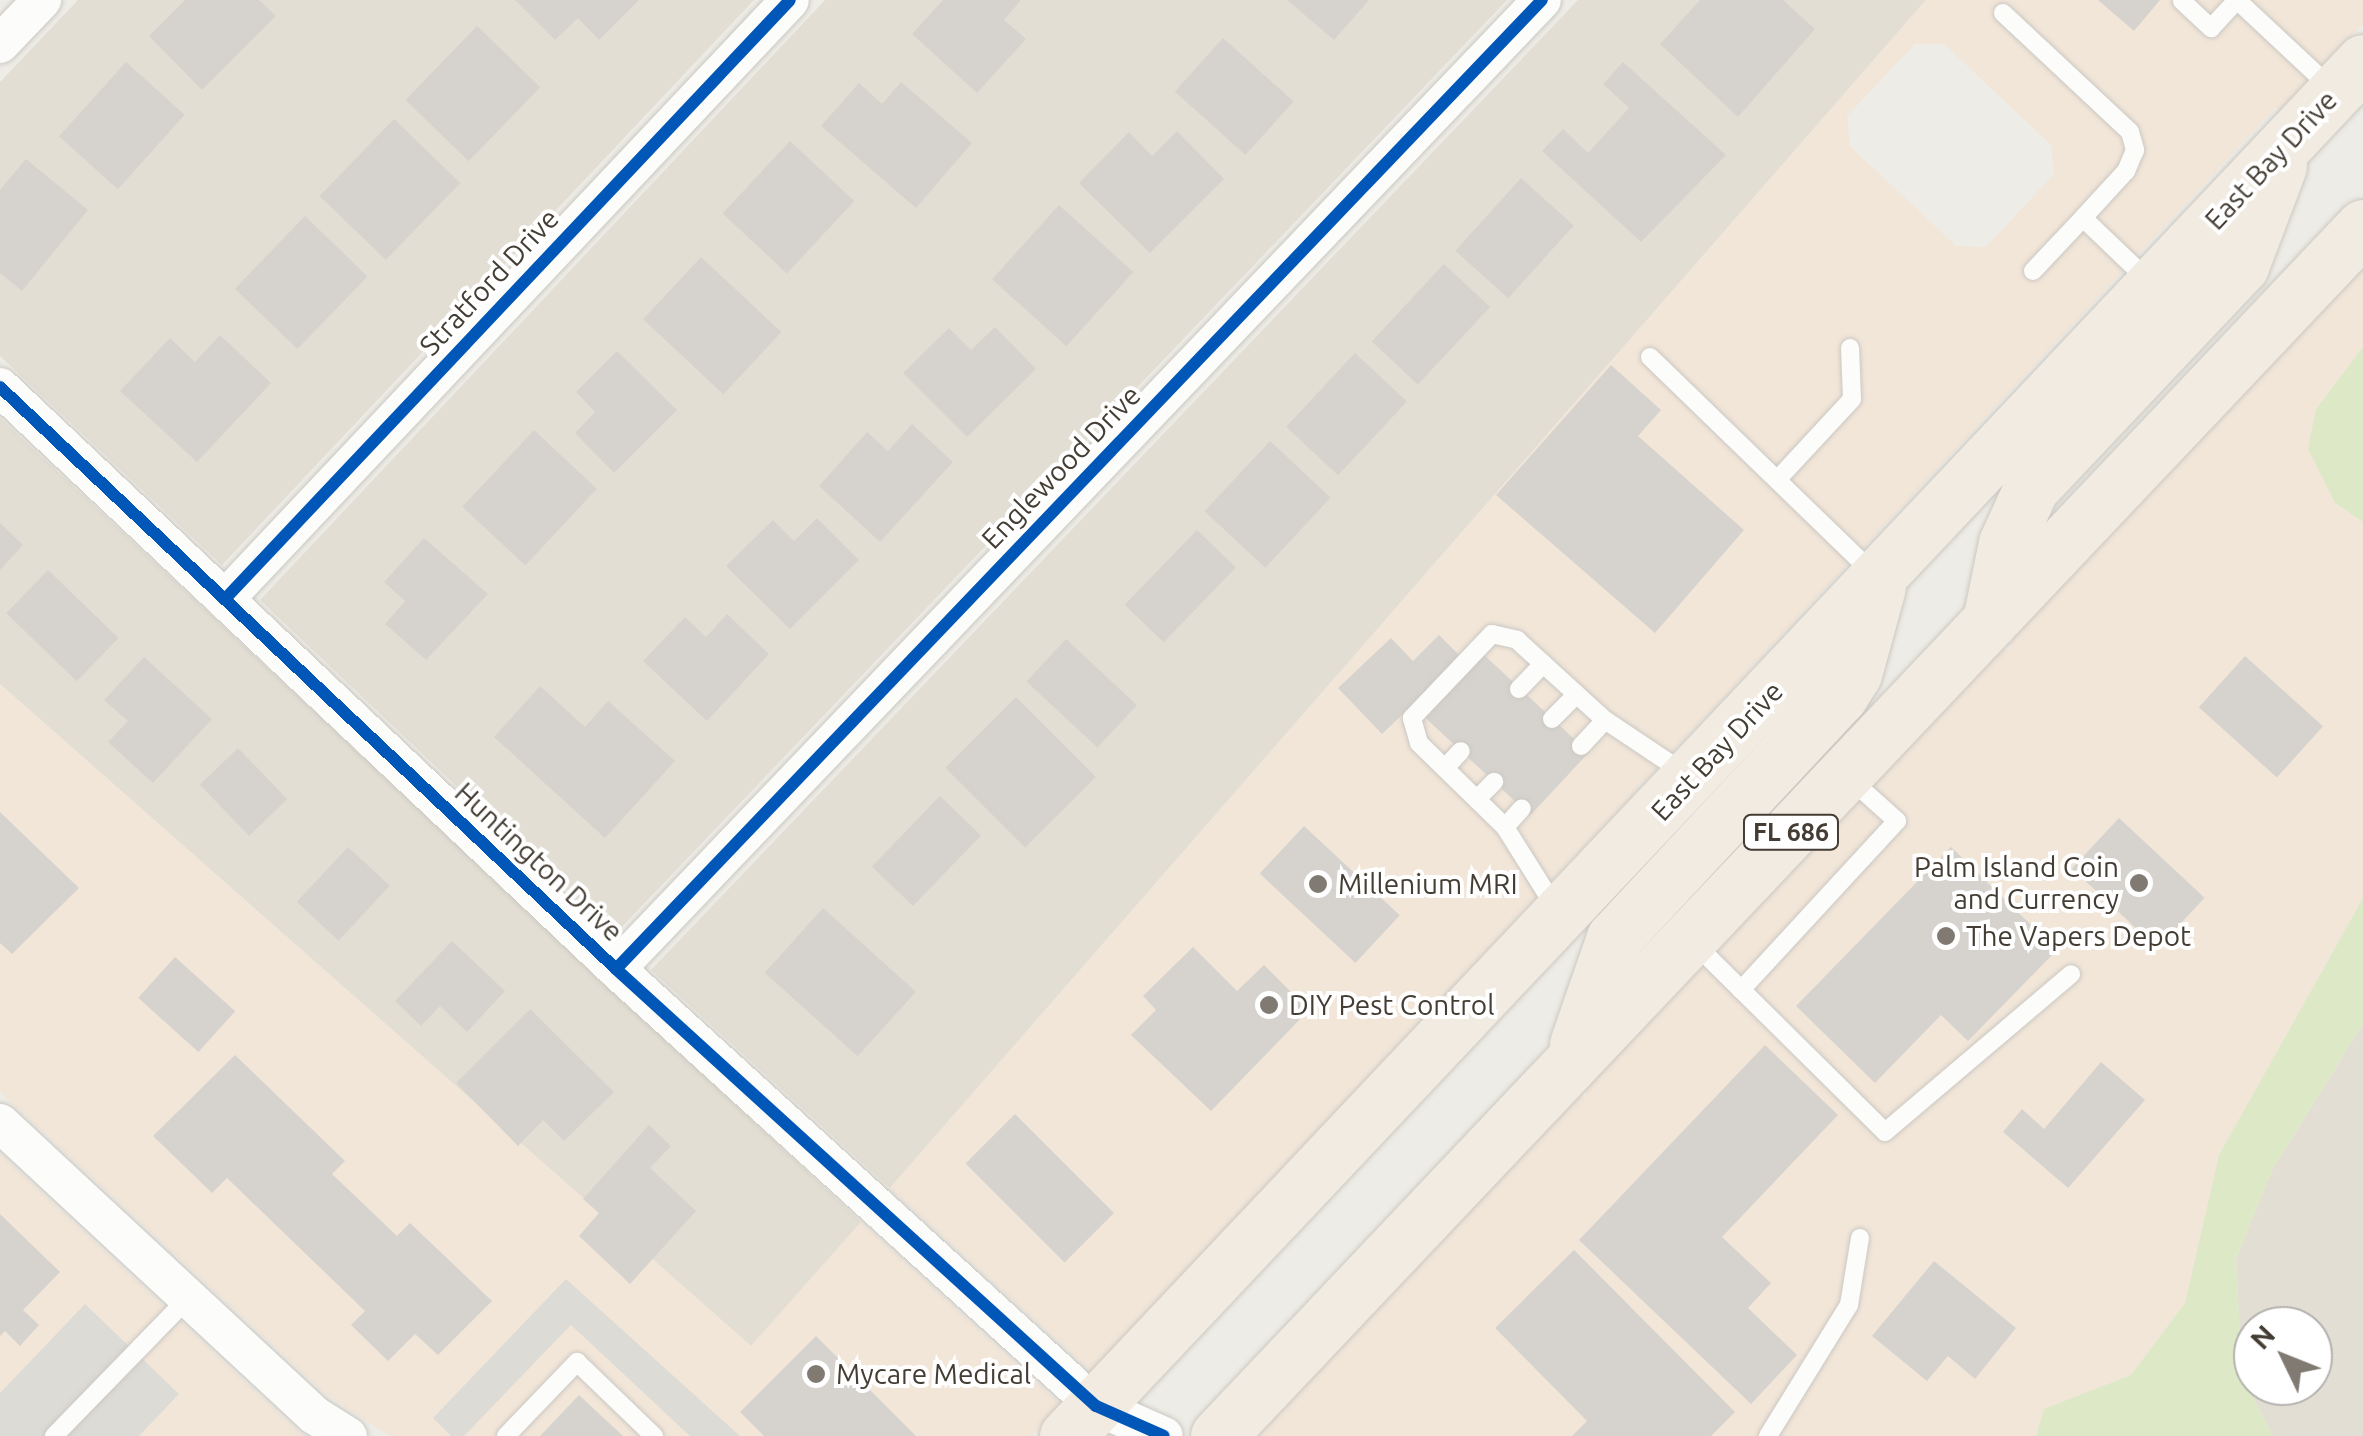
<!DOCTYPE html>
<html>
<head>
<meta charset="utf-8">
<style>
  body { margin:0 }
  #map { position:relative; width:2363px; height:1436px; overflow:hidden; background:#eeece6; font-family:Ubuntu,sans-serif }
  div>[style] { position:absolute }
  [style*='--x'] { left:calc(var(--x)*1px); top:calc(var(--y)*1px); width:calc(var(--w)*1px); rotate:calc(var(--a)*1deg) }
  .residential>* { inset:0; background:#e3ded3 }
  .commercial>* { inset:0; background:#f2e6d9 }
  .green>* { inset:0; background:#dde9c6 }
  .parking>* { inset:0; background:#dddbd6 }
  .building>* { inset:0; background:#d6d3ce; transform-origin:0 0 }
  .roads { filter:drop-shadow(0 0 2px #cbc8c2) drop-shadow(0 0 2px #cbc8c2) }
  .service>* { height:18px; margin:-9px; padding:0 9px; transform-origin:9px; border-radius:9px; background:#fcfcfb }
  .minor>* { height:38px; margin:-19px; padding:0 19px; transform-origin:19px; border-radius:19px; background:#fcfcfb }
  .primary>* { height:55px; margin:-27.5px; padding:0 27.5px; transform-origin:27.5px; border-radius:27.5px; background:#f1ebe2 }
  .cycleway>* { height:12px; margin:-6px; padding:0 6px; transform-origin:6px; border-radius:6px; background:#0057b8 }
  .dots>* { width:28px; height:28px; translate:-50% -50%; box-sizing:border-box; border:5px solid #fff; border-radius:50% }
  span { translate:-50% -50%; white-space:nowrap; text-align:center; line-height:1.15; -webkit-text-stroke:8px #fff; paint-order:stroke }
  .shield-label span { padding:2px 8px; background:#fff; border:2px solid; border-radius:8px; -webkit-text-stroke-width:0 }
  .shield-label { font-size:25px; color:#443d34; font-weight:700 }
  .street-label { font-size:28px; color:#443d34 }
  .poi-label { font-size:28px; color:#443d34 }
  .right { translate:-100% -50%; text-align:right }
  .left { translate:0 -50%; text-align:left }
  .north { position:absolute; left:2233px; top:1306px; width:100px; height:100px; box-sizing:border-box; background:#fff; border:2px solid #b4b1ae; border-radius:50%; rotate:313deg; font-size:28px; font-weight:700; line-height:40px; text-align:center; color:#443d34 }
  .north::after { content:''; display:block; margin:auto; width:35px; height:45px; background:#807a72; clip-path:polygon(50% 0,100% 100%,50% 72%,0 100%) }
</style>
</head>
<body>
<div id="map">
  <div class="residential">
    <div style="clip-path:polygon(78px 0,754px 0,222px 565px,0 356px,0 82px)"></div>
    <div style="clip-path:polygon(825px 0,1507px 0,614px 935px,260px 600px)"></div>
    <div style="clip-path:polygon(1578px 0,1926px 0,890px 1188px,651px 970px)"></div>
    <div style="clip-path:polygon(0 418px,861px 1222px,752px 1347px,0 684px)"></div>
    <div style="clip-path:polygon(evenodd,2363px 1024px,2363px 1436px,2273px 1436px,2242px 1376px,2236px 1259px,2272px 1170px,2363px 1024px,2253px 1326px,2313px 1326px,2313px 1386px,2253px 1386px,2253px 1326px)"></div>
  </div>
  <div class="commercial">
    <div style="clip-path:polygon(evenodd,1926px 0,2363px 0,2363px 24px,2280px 111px,2275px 108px,1092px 1372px,890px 1188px,1926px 0,1915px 44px,1944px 44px,2051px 145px,2054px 174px,1986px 247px,1956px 246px,1850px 146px,1847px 116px,1915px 44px)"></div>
    <div style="clip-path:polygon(2363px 265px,2363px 347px,2316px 409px,2335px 503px,2363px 522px,2363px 898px,2219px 1155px,2185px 1303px,2131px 1375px,2045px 1409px,2036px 1436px,1254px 1436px,1577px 1094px,1585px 1097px,1590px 1080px,2000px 648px,2010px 651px,2013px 634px)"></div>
    <div style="clip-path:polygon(0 684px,751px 1346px,861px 1222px,1061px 1405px,1032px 1436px,390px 1436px,328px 1396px,0 1092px)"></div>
    <div style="clip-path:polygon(0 1154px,299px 1432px,305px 1436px,0 1436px)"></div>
  </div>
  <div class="green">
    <div style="clip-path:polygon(2363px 347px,2363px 522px,2335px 503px,2308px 449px,2316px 409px)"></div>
    <div style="clip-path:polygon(2363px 898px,2363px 1024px,2272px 1170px,2236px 1259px,2242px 1376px,2273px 1436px,2036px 1436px,2044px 1409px,2131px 1375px,2185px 1303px,2219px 1155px)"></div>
  </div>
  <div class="parking">
    <div style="clip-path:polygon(566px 1279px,740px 1436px,690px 1436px,571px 1325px,464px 1436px,451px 1436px,433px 1418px)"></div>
    <div style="clip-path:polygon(85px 1304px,179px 1394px,139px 1436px,0 1436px,0 1393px)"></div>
  </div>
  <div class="building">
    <div style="clip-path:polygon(185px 0,259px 0,276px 16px,202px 90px,149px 36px)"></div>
    <div style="clip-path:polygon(515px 0,639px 0,599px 40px,578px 18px,555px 40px)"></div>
    <div style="clip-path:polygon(943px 0,1021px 0,1004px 20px,1026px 39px,977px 93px,912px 34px)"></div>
    <div style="clip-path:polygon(1287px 0,1369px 0,1334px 40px)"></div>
    <div style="clip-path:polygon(1700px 0,1783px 0,1815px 29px,1738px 117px,1660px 44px)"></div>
    <div style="clip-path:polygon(2098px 0,2160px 0,2134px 31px)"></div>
    <div style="left:477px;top:26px;width:88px;height:103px;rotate:44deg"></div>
    <div style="left:1223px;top:38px;width:95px;height:72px;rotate:42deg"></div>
    <div style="left:126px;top:62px;width:79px;height:100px;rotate:42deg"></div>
    <div style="clip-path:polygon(1623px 62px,1726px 155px,1641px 242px,1542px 151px,1563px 129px,1588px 153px,1629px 108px,1603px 84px)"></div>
    <div style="clip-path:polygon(901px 82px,972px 143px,916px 208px,821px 126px,859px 83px,882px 104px)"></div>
    <div style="left:394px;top:119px;width:92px;height:107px;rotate:44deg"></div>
    <div style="clip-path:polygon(1177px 131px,1224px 179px,1150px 253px,1079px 183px,1129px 132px,1152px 156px)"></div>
    <div style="left:790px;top:141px;width:88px;height:99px;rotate:43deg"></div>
    <div style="clip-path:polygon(26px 159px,88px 210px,22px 291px,0 273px,0 190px)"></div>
    <div style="left:1521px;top:178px;width:71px;height:98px;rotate:42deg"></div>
    <div style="left:1059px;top:205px;width:100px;height:100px;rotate:42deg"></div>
    <div style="left:305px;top:216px;width:87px;height:101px;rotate:44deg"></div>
    <div style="left:701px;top:257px;width:110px;height:85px;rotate:43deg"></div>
    <div style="left:1444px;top:264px;width:63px;height:106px;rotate:43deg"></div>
    <div style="clip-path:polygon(995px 327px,1036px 369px,967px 437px,903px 373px,949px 328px,971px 350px)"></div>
    <div style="clip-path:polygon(220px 335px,271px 383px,197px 462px,120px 391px,170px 338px,195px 362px)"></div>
    <div style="clip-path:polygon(617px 351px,677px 410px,614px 473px,575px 433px,595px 412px,576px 392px)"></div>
    <div style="left:1355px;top:353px;width:71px;height:101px;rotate:43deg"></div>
    <div style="clip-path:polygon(1611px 365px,1661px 410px,1638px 436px,1744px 530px,1655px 633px,1496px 495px)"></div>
    <div style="clip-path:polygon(912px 424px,953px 462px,880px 542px,819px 486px,867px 432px,888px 451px)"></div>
    <div style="left:534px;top:430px;width:86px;height:105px;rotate:43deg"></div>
    <div style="left:1270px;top:441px;width:83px;height:96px;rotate:43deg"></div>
    <div style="clip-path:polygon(817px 518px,859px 560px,790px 629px,726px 566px,773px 520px,794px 541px)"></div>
    <div style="clip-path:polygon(0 523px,23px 545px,0 570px)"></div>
    <div style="left:1197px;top:530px;width:54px;height:104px;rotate:44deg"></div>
    <div style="clip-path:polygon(424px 538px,488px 594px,426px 660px,385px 624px,405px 601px,384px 582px)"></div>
    <div style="left:48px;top:570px;width:98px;height:60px;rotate:44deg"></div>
    <div style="clip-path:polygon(727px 614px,769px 654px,707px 721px,643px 661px,685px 617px,706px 637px)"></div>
    <div style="clip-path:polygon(1439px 635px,1462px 658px,1382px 734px,1338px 688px,1391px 638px,1413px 661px)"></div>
    <div style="left:1066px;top:639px;width:97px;height:58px;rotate:43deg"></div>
    <div style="left:1482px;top:653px;width:146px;height:86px;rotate:43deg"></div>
    <div style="left:2245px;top:656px;width:105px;height:69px;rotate:42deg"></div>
    <div style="clip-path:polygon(144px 657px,212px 719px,153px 783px,108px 742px,128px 721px,104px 700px)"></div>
    <div style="clip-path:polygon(540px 686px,585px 727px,608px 701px,675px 761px,605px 838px,494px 737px)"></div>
    <div style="left:1016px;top:697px;width:113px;height:100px;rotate:45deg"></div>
    <div style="left:238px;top:748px;width:71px;height:53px;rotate:46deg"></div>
    <div style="left:940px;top:796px;width:57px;height:98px;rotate:44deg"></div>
    <div style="clip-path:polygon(0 812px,79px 888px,12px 954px,0 943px)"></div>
    <div style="left:2119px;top:818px;width:117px;height:69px;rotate:43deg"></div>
    <div style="left:1304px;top:826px;width:131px;height:65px;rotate:43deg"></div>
    <div style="left:348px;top:847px;width:57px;height:75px;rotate:43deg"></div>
    <div style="clip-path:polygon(1951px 847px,2057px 950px,1968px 1041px,1941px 1015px,1875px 1083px,1796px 1006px)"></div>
    <div style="left:823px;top:908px;width:125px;height:87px;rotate:42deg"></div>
    <div style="clip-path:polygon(452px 941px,505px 991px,467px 1032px,440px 1006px,421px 1026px,395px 1001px)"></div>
    <div style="clip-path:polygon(1193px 947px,1237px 991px,1264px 965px,1309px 1010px,1211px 1111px,1131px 1035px,1156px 1010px,1143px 996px)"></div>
    <div style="left:175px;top:957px;width:81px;height:55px;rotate:42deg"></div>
    <div style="clip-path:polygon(530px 1009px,614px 1092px,564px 1141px,543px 1120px,518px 1146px,456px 1083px)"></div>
    <div style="clip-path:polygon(1765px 1045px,1838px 1115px,1722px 1237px,1771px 1283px,1748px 1308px,1797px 1355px,1751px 1404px,1579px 1240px)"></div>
    <div style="clip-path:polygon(235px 1055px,345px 1161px,332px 1174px,397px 1236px,410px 1223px,492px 1301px,438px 1355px,415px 1334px,388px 1361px,351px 1325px,365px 1311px,227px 1178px,212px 1193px,153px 1136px)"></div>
    <div style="clip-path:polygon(2101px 1062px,2145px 1100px,2068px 1188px,2003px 1132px,2022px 1109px,2044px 1129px)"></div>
    <div style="left:1015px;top:1114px;width:140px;height:70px;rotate:45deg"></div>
    <div style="clip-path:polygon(649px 1125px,671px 1146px,650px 1168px,696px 1211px,630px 1284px,579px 1236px,599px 1213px,583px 1199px)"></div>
    <div style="clip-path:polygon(0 1214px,60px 1272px,23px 1310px,39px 1325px,20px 1346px,5px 1331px,0 1336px)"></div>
    <div style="clip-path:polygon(1574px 1250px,1735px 1412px,1711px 1436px,1572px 1436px,1587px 1421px,1495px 1328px)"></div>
    <div style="clip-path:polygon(1934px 1261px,2016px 1328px,1975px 1379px,1948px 1356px,1927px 1381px,1872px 1336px)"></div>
    <div style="clip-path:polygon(816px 1336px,916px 1436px,764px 1436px,740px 1412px)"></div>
    <div style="clip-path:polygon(579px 1395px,623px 1436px,540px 1436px)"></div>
  </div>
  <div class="roads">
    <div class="service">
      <div style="--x:2237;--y:0;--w:129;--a:43.1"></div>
      <div style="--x:2182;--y:1;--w:40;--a:43"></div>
      <div style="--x:2211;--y:28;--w:37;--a:-47"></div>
      <div style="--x:2003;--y:13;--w:174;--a:43.1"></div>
      <div style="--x:2130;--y:132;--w:19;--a:74"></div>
      <div style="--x:2135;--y:150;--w:23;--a:113"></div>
      <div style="--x:2126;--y:171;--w:64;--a:132.5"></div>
      <div style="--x:2083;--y:218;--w:91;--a:43.7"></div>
      <div style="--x:2033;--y:271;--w:73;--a:-46.7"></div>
      <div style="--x:1650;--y:357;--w:309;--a:44.1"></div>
      <div style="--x:1777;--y:480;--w:110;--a:-47.2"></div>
      <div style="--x:1852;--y:399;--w:51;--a:-92.2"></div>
      <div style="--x:1519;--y:689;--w:35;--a:-46"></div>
      <div style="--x:1552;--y:719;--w:34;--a:-45"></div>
      <div style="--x:1581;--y:746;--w:35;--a:-47"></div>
      <div style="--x:1445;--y:768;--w:23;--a:-47"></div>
      <div style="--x:1478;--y:798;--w:23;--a:-45"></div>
      <div style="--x:1505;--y:827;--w:25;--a:-48"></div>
      <div style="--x:1557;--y:910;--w:98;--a:-122.1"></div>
      <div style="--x:1505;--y:827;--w:120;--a:-135.7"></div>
      <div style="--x:1419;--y:743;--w:26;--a:-106"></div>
      <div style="--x:1412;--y:718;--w:116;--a:-46.4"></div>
      <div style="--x:1492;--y:634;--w:26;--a:13"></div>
      <div style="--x:1517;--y:640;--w:119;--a:42.3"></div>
      <div style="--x:1605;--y:720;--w:94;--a:33.7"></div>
      <div style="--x:1693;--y:942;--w:270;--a:44.7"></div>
      <div style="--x:1885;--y:1132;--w:244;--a:-40.3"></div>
      <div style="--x:1741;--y:990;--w:230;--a:-47.3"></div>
      <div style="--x:1897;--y:821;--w:64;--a:-138.1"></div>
      <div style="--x:54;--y:1436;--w:192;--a:-45.8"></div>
      <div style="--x:506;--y:1436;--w:103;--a:-46.2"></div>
      <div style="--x:577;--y:1362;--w:107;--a:43.9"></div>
      <div style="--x:1768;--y:1436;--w:154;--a:-58.3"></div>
      <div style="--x:1849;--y:1305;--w:68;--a:-80.7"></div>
    </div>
    <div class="minor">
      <div style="--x:0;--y:44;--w:61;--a:-46.3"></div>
      <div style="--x:0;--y:387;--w:847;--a:43.37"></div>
      <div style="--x:616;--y:969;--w:649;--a:42.32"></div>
      <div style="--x:1096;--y:1406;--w:74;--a:23.8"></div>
      <div style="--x:225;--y:599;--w:823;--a:-46.67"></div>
      <div style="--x:616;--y:969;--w:1340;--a:-46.3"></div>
      <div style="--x:0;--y:1123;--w:429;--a:42.9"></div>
      <div style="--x:314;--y:1415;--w:40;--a:32"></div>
    </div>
    <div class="primary">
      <div style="--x:1990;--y:621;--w:80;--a:-78.4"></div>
      <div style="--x:2006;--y:543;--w:60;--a:-65.6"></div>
      <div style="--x:2031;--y:488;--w:306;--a:-46.6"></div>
      <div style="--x:2241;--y:266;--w:107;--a:-69.2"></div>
      <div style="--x:1577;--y:1044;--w:112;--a:-70.8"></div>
      <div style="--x:1614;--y:938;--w:331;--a:-47"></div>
      <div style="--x:1840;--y:696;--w:26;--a:-58"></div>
      <div style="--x:1854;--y:674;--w:90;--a:-74.6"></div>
      <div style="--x:1067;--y:1436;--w:1889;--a:-46.67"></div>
      <div style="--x:1218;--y:1436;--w:1665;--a:-46.56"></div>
    </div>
  </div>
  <div class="cycleway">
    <div style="--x:0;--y:387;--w:847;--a:43.37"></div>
    <div style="--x:616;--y:969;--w:649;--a:42.32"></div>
    <div style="--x:1096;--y:1406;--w:74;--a:23.8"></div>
    <div style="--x:225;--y:599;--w:823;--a:-46.67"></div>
    <div style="--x:616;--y:969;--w:1340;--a:-46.3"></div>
  </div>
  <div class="dots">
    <div style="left:2139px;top:883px;background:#807a72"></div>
    <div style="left:1318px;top:884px;background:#807a72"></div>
    <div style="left:1946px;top:936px;background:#807a72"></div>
    <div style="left:1269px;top:1005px;background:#807a72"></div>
    <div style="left:816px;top:1374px;background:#807a72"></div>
  </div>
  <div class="shield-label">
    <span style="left:1791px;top:832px">FL 686</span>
  </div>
  <div class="street-label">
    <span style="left:2271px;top:160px;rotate:-47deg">East Bay Drive</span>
    <span style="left:489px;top:282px;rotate:-47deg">Stratford Drive</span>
    <span style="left:1061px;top:467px;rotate:-46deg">Englewood Drive</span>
    <span style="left:1717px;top:751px;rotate:-47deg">East Bay Drive</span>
    <span style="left:539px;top:862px;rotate:43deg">Huntington Drive</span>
  </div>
  <div class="poi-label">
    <span class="right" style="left:2119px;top:883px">Palm Island Coin<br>and Currency</span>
    <span class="left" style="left:1338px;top:884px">Millenium MRI</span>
    <span class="left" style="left:1966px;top:936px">The Vapers Depot</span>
    <span class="left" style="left:1289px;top:1005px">DIY Pest Control</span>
    <span class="left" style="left:836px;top:1374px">Mycare Medical</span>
  </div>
  <div class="north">N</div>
</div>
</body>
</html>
